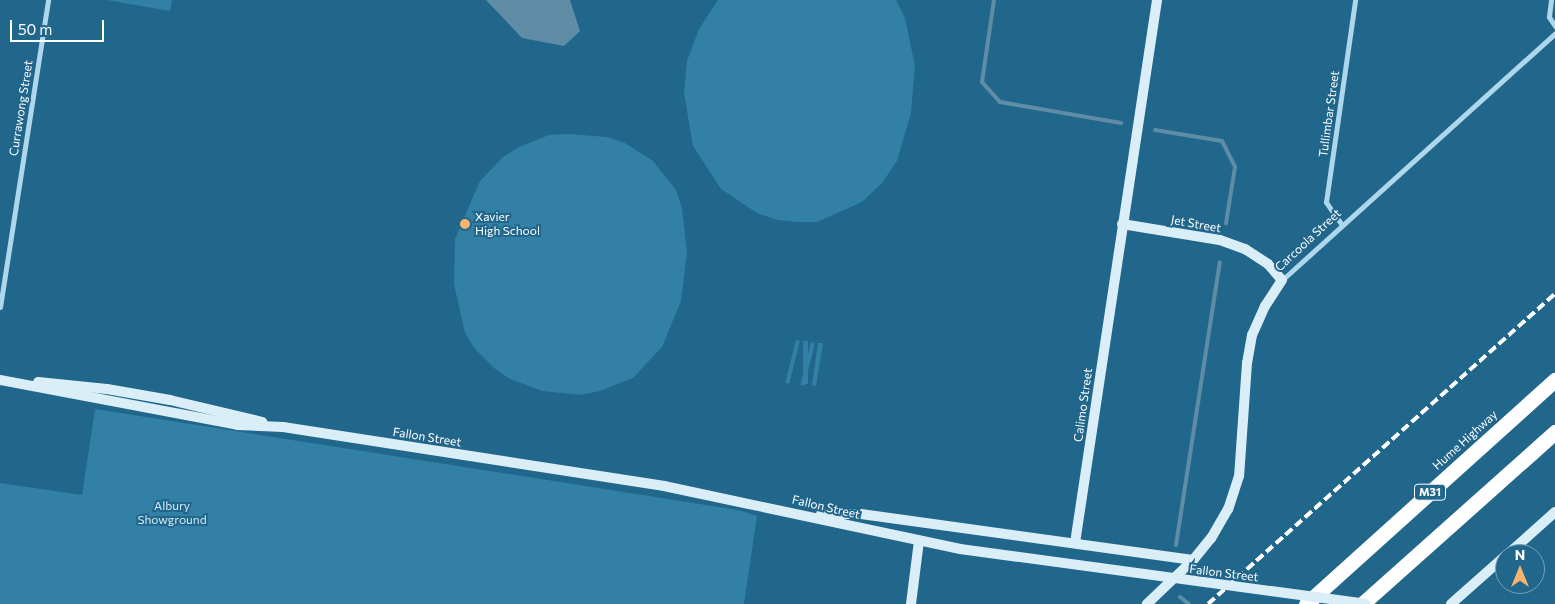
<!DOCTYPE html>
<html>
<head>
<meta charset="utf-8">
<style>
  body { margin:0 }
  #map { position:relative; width:1555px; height:604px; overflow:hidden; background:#21668b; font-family:Commissioner,sans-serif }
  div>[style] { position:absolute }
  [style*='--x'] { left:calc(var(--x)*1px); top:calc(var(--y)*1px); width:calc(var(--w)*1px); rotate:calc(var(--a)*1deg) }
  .green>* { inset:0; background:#3280a6; transform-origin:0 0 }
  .water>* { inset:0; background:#5f8da6 }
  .stream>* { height:4px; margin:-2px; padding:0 2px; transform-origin:2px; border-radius:2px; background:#5f8da6 }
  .street>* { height:5px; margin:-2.5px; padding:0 2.5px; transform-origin:2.5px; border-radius:2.5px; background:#aed7eb }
  .secondary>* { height:10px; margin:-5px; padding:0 5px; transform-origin:5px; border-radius:5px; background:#daeef8 }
  .highway>* { height:15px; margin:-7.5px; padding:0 7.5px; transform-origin:7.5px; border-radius:7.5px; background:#fff }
  .rail>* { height:4px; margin-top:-2px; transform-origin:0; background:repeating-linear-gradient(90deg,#fff 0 9px,transparent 0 13px) }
  .secondary-bridge>* { height:10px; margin:-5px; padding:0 5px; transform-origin:5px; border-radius:5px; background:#daeef8 }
  .dots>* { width:14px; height:14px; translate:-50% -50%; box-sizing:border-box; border:2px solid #21668b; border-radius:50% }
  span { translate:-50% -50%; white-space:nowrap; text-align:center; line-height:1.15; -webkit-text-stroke:4px #21668b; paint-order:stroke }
  .shield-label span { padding:1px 4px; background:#21668b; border:1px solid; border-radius:4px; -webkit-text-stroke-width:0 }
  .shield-label { font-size:11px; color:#fff; font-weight:700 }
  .street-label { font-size:12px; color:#fff }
  .poi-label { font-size:12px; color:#fff }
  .left { translate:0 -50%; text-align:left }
  .park-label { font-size:12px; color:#d3ecf8 }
  .north { position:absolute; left:1495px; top:544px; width:50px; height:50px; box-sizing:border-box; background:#21668b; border:1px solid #7aa3b9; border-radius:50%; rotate:0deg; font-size:14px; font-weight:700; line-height:20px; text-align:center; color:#fff }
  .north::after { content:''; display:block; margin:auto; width:18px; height:22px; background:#f7b370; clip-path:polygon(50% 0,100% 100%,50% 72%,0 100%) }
  .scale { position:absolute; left:10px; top:20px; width:94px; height:22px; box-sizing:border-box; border:2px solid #fff; border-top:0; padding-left:6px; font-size:15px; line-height:18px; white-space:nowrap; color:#fff; -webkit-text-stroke:4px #21668b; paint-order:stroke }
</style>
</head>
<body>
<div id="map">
  <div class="green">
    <div style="clip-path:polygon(107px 0,172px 0,170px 11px)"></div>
    <div style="clip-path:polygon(718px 0,896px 0,905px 18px,915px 66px,911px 113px,897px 161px,882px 183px,862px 202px,817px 222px,797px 222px,777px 220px,757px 213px,721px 189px,693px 146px,684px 93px,687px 61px,699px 29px)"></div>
    <div style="clip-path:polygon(569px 134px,607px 137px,625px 143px,653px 161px,676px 190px,682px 208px,687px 253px,681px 301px,662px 347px,633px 378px,600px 391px,581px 395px,542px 391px,508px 378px,494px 368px,475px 349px,465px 333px,454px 284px,455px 239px,480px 181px,503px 157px,519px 147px,549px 135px)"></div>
    <div style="left:796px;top:340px;width:4px;height:44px;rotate:14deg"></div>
    <div style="left:803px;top:341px;width:5px;height:43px"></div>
    <div style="left:811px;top:342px;width:4px;height:44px;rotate:14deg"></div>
    <div style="clip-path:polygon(818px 343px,823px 343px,816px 386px,812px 385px)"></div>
    <div style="clip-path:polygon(95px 409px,738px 510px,757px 516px,744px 604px,0 604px,0 483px,82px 495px)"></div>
  </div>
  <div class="water">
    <div style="clip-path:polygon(486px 0,570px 0,580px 31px,564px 46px,522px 38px)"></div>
  </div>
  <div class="stream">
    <div style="--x:994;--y:0;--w:83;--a:98.3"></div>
    <div style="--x:982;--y:82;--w:27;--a:48"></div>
    <div style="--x:1000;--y:102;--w:123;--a:9.8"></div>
    <div style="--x:1155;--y:130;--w:68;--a:9.3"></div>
    <div style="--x:1222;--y:141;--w:29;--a:63"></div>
    <div style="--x:1235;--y:167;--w:57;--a:99.1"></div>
    <div style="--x:1176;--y:545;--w:286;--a:-81.2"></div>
    <div style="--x:1180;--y:597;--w:11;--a:38"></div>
  </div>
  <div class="street">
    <div style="--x:1551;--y:0;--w:17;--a:97"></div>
    <div style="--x:1549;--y:17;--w:11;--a:56"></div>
    <div style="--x:1342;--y:225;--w:28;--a:-125"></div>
    <div style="--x:1326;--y:202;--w:204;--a:-81.8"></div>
    <div style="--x:1282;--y:280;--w:368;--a:-42.1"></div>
    <div style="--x:0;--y:307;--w:311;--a:-81.1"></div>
  </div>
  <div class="secondary">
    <div style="--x:1122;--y:224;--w:99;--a:9.3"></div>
    <div style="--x:1220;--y:240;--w:27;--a:20"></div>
    <div style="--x:1245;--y:249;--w:27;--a:33"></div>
    <div style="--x:1268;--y:264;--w:21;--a:49"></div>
    <div style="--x:1282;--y:280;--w:31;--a:123"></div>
    <div style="--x:1265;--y:306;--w:32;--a:114"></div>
    <div style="--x:1252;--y:335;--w:28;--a:100"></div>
    <div style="--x:1247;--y:363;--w:113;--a:94"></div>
    <div style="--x:1239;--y:476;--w:35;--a:108"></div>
    <div style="--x:1228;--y:509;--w:34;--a:120"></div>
    <div style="--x:1211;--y:538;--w:28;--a:129"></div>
    <div style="--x:1193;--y:560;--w:64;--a:136.3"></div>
    <div style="--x:0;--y:380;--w:242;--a:10.7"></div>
    <div style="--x:238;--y:425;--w:45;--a:2.5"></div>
    <div style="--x:283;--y:427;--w:386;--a:8.8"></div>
    <div style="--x:664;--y:486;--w:303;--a:12"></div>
    <div style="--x:38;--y:382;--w:69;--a:5.8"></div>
    <div style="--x:107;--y:389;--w:64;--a:9.9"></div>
    <div style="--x:170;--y:400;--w:95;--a:13.4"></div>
    <div style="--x:821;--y:514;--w:40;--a:0"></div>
    <div style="--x:861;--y:514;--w:335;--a:7.9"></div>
    <div style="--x:1075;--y:543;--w:549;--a:-81.41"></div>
    <div style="--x:1508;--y:554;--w:63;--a:-41.8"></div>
    <div style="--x:911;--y:604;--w:64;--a:-82.8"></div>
    <div style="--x:1451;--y:604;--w:72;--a:-41.6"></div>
  </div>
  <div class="highway">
    <div style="--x:1306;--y:604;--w:335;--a:-42"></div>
    <div style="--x:1362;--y:604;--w:259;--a:-41.7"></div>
  </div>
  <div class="rail">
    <div style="--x:1208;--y:604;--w:465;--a:-41.8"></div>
  </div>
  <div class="secondary-bridge">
    <div style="--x:960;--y:549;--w:409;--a:7.7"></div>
  </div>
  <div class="dots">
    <div style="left:465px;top:224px;background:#f7b370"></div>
  </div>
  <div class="shield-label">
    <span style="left:1430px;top:492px">M31</span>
  </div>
  <div class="street-label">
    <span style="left:21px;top:108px;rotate:-81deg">Currawong Street</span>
    <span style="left:1329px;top:114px;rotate:-82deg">Tullimbar Street</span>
    <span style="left:1196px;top:224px;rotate:10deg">Jet Street</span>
    <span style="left:1308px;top:240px;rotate:-43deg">Carcoola Street</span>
    <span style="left:1083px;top:405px;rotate:-82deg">Calimo Street</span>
    <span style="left:427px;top:437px;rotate:9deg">Fallon Street</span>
    <span style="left:1465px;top:440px;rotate:-42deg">Hume Highway</span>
    <span style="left:826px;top:507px;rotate:13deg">Fallon Street</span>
    <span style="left:1224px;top:573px;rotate:7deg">Fallon Street</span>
  </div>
  <div class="poi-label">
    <span class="left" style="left:475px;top:224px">Xavier<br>High School</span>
  </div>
  <div class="park-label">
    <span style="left:172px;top:513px">Albury<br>Showground</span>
  </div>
  <div class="north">N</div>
  <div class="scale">50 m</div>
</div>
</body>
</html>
